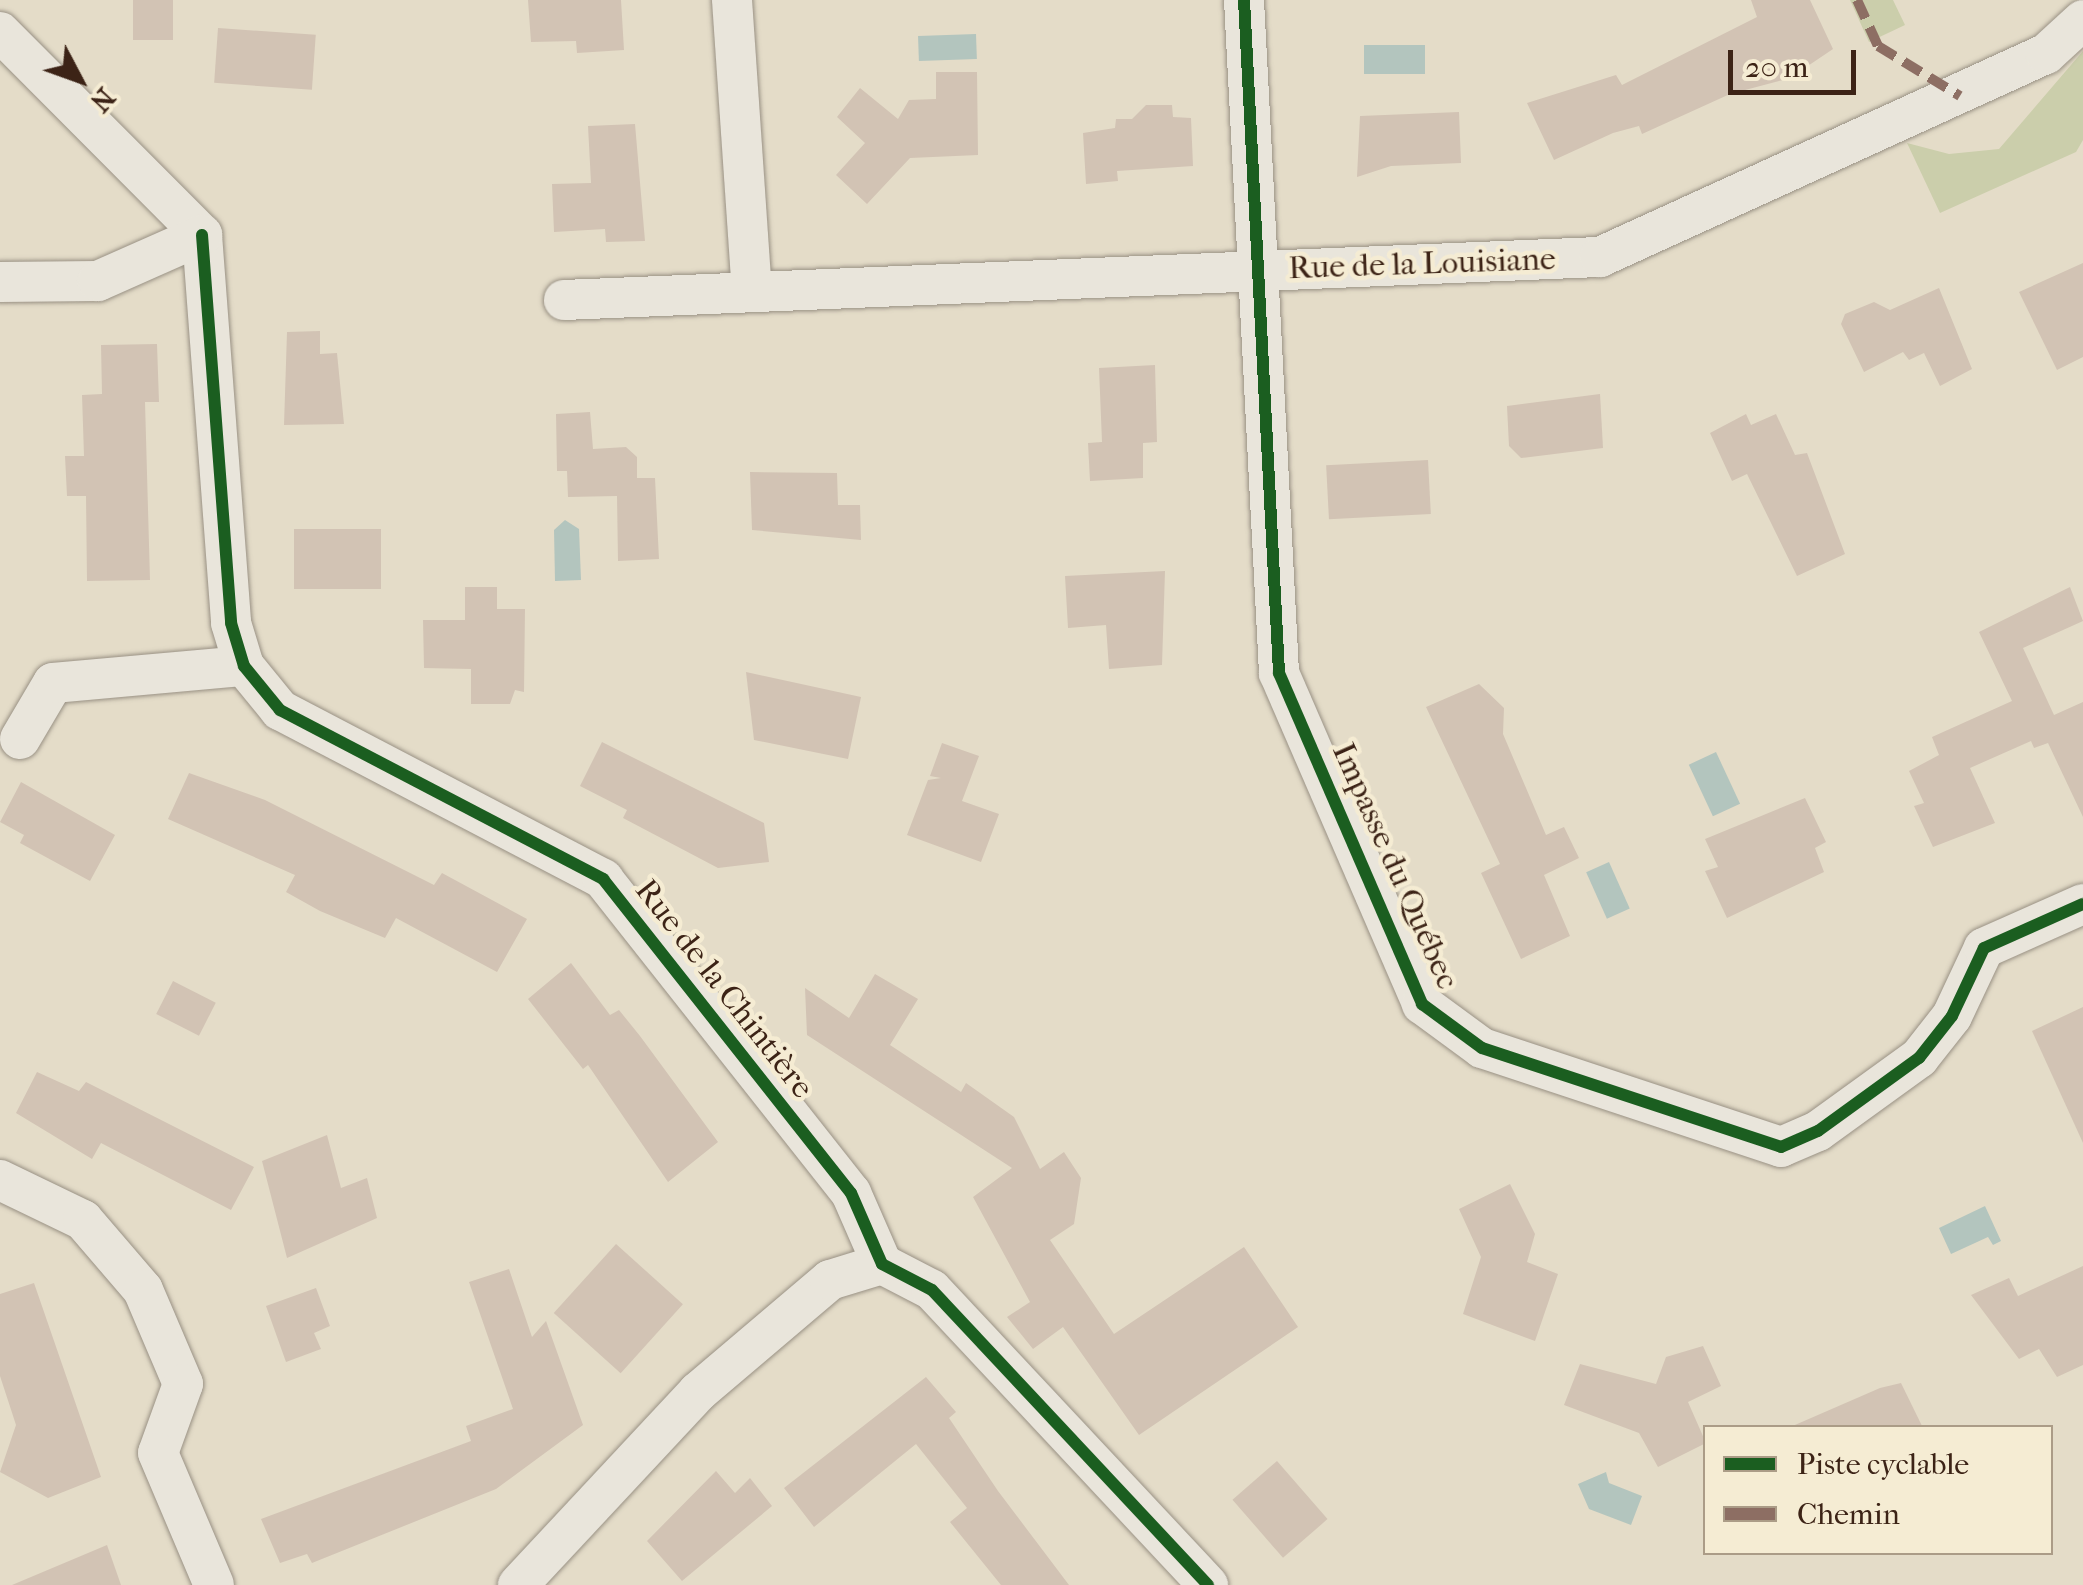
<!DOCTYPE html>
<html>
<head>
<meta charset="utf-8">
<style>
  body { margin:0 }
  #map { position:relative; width:2083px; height:1585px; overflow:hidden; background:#e4dcc8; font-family:"IM FELL French Canon",serif }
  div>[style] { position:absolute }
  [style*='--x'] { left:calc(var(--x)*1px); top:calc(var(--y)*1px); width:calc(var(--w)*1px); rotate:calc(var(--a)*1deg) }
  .green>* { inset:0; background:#cbceab }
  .water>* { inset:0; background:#b3c5be; transform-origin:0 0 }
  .building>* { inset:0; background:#d2c3b4; transform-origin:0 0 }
  .roads { filter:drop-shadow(0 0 2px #999184) drop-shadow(0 0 2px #999184) }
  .street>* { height:40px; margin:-20px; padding:0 20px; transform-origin:20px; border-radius:20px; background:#e9e5db }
  .quiet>* { height:10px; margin-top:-5px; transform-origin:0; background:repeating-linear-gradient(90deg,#8d6e63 0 20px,transparent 0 30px) }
  .cycleway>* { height:12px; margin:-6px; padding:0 6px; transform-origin:6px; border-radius:6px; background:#1b5e20 }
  span { translate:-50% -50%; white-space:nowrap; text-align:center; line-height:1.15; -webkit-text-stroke:9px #f5ecd3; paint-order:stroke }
  .street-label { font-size:32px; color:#3c2316 }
  .legend { position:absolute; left:1703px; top:1425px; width:350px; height:130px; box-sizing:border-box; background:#f5ecd3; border:2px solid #ab9c87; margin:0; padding:12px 18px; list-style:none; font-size:30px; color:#3c2316 }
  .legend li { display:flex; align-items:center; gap:20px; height:50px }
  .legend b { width:50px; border:2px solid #ab9c87 }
  .north { position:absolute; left:30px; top:30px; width:100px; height:100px; -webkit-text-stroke:8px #f5ecd3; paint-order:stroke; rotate:131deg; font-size:28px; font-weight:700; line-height:40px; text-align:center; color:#3c2316 }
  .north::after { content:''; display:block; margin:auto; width:35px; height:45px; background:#3c2316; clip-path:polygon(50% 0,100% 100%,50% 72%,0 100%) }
  .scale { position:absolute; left:1728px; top:50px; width:128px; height:45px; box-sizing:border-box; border:5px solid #3c2316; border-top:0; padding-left:12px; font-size:30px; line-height:35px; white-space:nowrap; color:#3c2316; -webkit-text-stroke:8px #f5ecd3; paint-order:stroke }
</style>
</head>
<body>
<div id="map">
  <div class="green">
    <div style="clip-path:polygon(1850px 0,1893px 0,1905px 25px,1869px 42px)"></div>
    <div style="clip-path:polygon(2083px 51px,2083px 140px,2076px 152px,1940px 213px,1907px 143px,1949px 154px,1999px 149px)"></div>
  </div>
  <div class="water">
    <div style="left:976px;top:34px;width:25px;height:58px;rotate:88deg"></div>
    <div style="left:1425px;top:45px;width:29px;height:61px;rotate:90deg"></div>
    <div style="clip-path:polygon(565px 520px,579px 529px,581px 580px,555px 581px,554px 530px)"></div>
    <div style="left:1716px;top:752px;width:57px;height:30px;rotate:65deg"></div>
    <div style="left:1609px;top:862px;width:51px;height:25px;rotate:66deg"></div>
    <div style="clip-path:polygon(1985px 1206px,2001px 1241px,1993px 1245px,1988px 1237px,1951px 1254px,1939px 1228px)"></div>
    <div style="clip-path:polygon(1606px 1472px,1609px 1483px,1642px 1496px,1631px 1525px,1589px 1509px,1578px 1484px)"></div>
  </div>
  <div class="building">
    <div style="left:133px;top:0;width:40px;height:40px"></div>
    <div style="clip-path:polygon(528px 0,621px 0,624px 50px,577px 53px,576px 41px,531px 42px)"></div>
    <div style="clip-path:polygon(1751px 0,1810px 0,1833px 49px,1790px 78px,1730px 94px,1642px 134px,1639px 126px,1613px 133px,1554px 160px,1527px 103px,1616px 75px,1622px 85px,1757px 17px)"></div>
    <div style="left:218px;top:28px;width:98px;height:55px;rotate:4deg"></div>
    <div style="clip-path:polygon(936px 72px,977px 72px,978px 155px,910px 158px,867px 204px,836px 175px,865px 143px,837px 117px,860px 88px,898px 119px,909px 100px,936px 99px)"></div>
    <div style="clip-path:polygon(1146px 105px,1172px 105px,1173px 117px,1191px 118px,1193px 166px,1117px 171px,1118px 181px,1086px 184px,1083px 133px,1115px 128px,1116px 119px,1132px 119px)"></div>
    <div style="clip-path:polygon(1459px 112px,1461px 163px,1391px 166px,1357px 177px,1360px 116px)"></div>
    <div style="clip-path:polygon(635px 124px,645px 241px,606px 242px,605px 229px,554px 232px,552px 184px,591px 183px,588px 126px)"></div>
    <div style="clip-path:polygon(2083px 263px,2083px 357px,2057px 370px,2019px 292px)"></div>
    <div style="clip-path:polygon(1939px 288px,1972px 369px,1940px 386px,1924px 353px,1909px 360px,1903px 352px,1864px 372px,1841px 324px,1845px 314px,1874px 302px,1890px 310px)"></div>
    <div style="clip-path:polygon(320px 331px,320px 354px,337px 353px,344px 424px,284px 425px,287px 332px)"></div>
    <div style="clip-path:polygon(157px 344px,159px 402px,145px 402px,150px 580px,87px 581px,86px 496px,67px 496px,65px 456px,84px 456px,82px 395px,102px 394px,101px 345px)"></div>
    <div style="clip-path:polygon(1155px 365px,1157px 442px,1143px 443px,1143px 478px,1090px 481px,1088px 443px,1102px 442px,1099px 368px)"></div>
    <div style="clip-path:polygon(1600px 394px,1603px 448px,1521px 458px,1509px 446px,1507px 406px)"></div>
    <div style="clip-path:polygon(590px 412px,593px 449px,626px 447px,637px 457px,637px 478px,655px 478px,659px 559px,618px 561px,617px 496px,568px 497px,567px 471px,557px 471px,556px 414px)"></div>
    <div style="clip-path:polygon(1746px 414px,1751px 425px,1776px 414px,1795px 455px,1807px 453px,1845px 554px,1797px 576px,1747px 474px,1732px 481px,1710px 433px)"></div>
    <div style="left:1428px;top:460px;width:54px;height:102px;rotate:87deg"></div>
    <div style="clip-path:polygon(750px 472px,837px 473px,838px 505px,860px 505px,861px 540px,752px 530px)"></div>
    <div style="left:381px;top:529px;width:60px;height:87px;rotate:90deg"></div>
    <div style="clip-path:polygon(1165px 571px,1162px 665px,1109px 669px,1106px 625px,1068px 628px,1065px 576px)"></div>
    <div style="clip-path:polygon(465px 587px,497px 587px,497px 609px,525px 609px,524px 692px,515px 690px,510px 704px,471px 704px,471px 669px,424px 668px,423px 620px,465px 620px)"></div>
    <div style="clip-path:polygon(2070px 587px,2083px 621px,2023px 648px,2054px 715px,2083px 702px,2083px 817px,2048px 743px,2034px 748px,2031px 741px,1970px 768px,1995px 823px,1933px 847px,1914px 806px,1924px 803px,1909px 771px,1939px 755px,1932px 737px,2012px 701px,1979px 632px)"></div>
    <div style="clip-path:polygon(746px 672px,861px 697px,848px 759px,754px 740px)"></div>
    <div style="clip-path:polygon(1479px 684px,1504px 708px,1503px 734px,1546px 835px,1564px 827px,1579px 858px,1544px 875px,1570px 936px,1521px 959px,1481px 873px,1500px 864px,1426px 707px)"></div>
    <div style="clip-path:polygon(602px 742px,764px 823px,769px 862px,718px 868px,623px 818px,627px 810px,580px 786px)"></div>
    <div style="clip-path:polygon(942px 743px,979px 756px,962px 801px,999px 814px,981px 862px,907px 835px,928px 780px,941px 778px,930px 776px)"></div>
    <div style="clip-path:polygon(189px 773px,265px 800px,434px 885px,442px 873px,527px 919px,497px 972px,396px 918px,385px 938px,320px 911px,286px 892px,295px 875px,168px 819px)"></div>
    <div style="clip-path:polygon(21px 782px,115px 835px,90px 881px,20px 843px,24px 835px,0 822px)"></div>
    <div style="clip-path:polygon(1805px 798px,1826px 842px,1815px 848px,1824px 872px,1727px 918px,1705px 871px,1718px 867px,1705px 839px)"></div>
    <div style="clip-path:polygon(571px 963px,610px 1015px,619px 1010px,640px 1036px,718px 1142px,668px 1182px,588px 1065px,583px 1069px,528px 999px)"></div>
    <div style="clip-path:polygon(875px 974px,918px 999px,890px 1045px,961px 1092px,966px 1083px,1014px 1117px,1040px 1169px,1064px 1152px,1081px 1178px,1074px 1224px,1050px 1240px,1114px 1334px,1244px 1247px,1298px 1327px,1139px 1435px,1063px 1327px,1033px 1349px,1007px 1317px,1030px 1302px,973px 1197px,1012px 1168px,807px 1035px,805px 988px,849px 1018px)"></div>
    <div style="left:173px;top:981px;width:48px;height:37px;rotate:27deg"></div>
    <div style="clip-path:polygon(2083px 1007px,2083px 1143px,2032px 1031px)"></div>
    <div style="clip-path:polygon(37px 1072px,79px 1091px,86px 1082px,254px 1167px,231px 1210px,101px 1143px,92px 1159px,16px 1113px)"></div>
    <div style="clip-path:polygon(327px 1135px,341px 1188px,367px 1178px,377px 1218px,287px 1258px,262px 1161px)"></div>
    <div style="clip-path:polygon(1510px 1184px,1535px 1234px,1527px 1262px,1558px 1274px,1535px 1341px,1463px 1314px,1481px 1257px,1459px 1209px)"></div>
    <div style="left:616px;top:1244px;width:90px;height:93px;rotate:42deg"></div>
    <div style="clip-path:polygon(2083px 1266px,2083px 1365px,2057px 1377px,2039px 1349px,2019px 1359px,1971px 1295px,2009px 1278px,2018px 1296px)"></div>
    <div style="clip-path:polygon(509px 1269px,532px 1337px,546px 1321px,583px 1425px,496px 1489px,312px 1563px,307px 1554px,280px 1563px,261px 1519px,471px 1441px,466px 1426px,513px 1409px,469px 1282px)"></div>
    <div style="clip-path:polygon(34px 1283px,101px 1477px,48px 1498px,0 1472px,16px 1425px,0 1376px,0 1294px)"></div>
    <div style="clip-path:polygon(316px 1288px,330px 1326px,314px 1333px,321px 1349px,286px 1362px,266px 1306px)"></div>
    <div style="clip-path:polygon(1703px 1346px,1721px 1386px,1688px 1402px,1706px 1443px,1658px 1467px,1639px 1433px,1564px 1405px,1580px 1364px,1656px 1384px,1666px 1357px)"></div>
    <div style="clip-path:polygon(926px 1377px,956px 1412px,949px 1418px,998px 1491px,1069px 1585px,1001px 1585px,950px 1522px,967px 1508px,916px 1444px,814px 1527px,784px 1488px)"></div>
    <div style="clip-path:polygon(1901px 1383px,1923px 1428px,1788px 1428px,1880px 1388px)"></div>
    <div style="left:1277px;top:1461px;width:77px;height:59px;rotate:49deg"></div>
    <div style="clip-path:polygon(716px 1471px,735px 1493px,750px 1478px,772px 1506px,682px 1581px,647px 1541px)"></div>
    <div style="clip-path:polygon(107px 1545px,121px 1585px,12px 1585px)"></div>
  </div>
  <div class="roads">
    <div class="street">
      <div style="--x:732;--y:0;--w:292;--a:86.1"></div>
      <div style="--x:1244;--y:0;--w:674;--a:87.02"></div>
      <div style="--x:1279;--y:673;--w:361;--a:66.6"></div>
      <div style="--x:1422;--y:1004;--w:74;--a:36.3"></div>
      <div style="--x:1482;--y:1048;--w:315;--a:18.3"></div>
      <div style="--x:1781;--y:1147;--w:40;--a:-23.4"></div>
      <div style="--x:1818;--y:1131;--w:125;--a:-35.9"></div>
      <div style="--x:1919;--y:1058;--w:53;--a:-51.8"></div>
      <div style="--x:1952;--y:1016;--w:75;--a:-64.8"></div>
      <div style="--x:1984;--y:948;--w:108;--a:-24"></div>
      <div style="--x:0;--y:32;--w:286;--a:45.1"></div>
      <div style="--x:202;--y:235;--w:389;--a:85.7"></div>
      <div style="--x:231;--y:623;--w:45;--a:73.2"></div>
      <div style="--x:244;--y:666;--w:57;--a:50.7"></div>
      <div style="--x:280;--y:710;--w:365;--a:27.6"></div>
      <div style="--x:603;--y:879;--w:400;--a:51.7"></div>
      <div style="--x:851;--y:1193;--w:77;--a:66.4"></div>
      <div style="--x:882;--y:1264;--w:56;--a:27.5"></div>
      <div style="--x:932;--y:1290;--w:404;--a:46.9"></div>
      <div style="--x:0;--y:282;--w:98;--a:-0.6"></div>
      <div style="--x:98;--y:281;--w:114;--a:-23.9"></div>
      <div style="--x:564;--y:300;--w:1037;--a:-2.38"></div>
      <div style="--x:1600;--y:257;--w:490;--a:-24.5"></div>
      <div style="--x:2046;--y:54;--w:50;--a:-42.6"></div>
      <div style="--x:20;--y:739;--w:65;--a:-59.5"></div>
      <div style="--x:53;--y:683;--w:192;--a:-5.1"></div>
      <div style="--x:0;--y:1180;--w:92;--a:25.7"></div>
      <div style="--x:83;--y:1220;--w:92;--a:49.4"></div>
      <div style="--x:143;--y:1290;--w:102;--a:66.9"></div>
      <div style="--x:183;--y:1384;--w:73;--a:109.9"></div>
      <div style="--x:158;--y:1453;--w:143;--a:67"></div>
      <div style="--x:518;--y:1585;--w:264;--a:-47"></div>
      <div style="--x:698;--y:1392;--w:173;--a:-40.3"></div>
      <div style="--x:830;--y:1280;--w:54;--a:-17.1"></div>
    </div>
  </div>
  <div class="quiet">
    <div style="--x:1857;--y:0;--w:51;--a:65.5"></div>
    <div style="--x:1878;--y:46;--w:96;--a:31.4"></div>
  </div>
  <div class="cycleway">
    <div style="--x:1244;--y:0;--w:674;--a:87.02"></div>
    <div style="--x:1279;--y:673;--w:361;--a:66.6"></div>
    <div style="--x:1422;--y:1004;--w:74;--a:36.3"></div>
    <div style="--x:1482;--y:1048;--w:315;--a:18.3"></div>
    <div style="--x:1781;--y:1147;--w:40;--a:-23.4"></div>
    <div style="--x:1818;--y:1131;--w:125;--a:-35.9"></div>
    <div style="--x:1919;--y:1058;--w:53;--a:-51.8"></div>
    <div style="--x:1952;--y:1016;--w:75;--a:-64.8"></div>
    <div style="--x:1984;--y:948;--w:108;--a:-24"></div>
    <div style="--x:202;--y:235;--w:389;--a:85.7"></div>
    <div style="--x:231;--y:623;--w:45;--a:73.2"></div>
    <div style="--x:244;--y:666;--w:57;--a:50.7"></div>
    <div style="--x:280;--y:710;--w:365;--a:27.6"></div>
    <div style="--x:603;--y:879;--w:400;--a:51.7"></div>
    <div style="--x:851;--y:1193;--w:77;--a:66.4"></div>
    <div style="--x:882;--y:1264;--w:56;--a:27.5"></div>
    <div style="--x:932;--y:1290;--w:404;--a:46.9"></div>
  </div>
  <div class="street-label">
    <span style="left:1422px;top:264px;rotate:-2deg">Rue de la Louisiane</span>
    <span style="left:1395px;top:866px;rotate:66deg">Impasse du Québec</span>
    <span style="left:724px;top:989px;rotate:52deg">Rue de la Chintière</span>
  </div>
  <ul class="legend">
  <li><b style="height:12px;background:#1b5e20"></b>Piste cyclable</li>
  <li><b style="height:12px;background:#8d6e63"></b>Chemin</li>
  </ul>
  <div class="north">N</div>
  <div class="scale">20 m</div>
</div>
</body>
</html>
